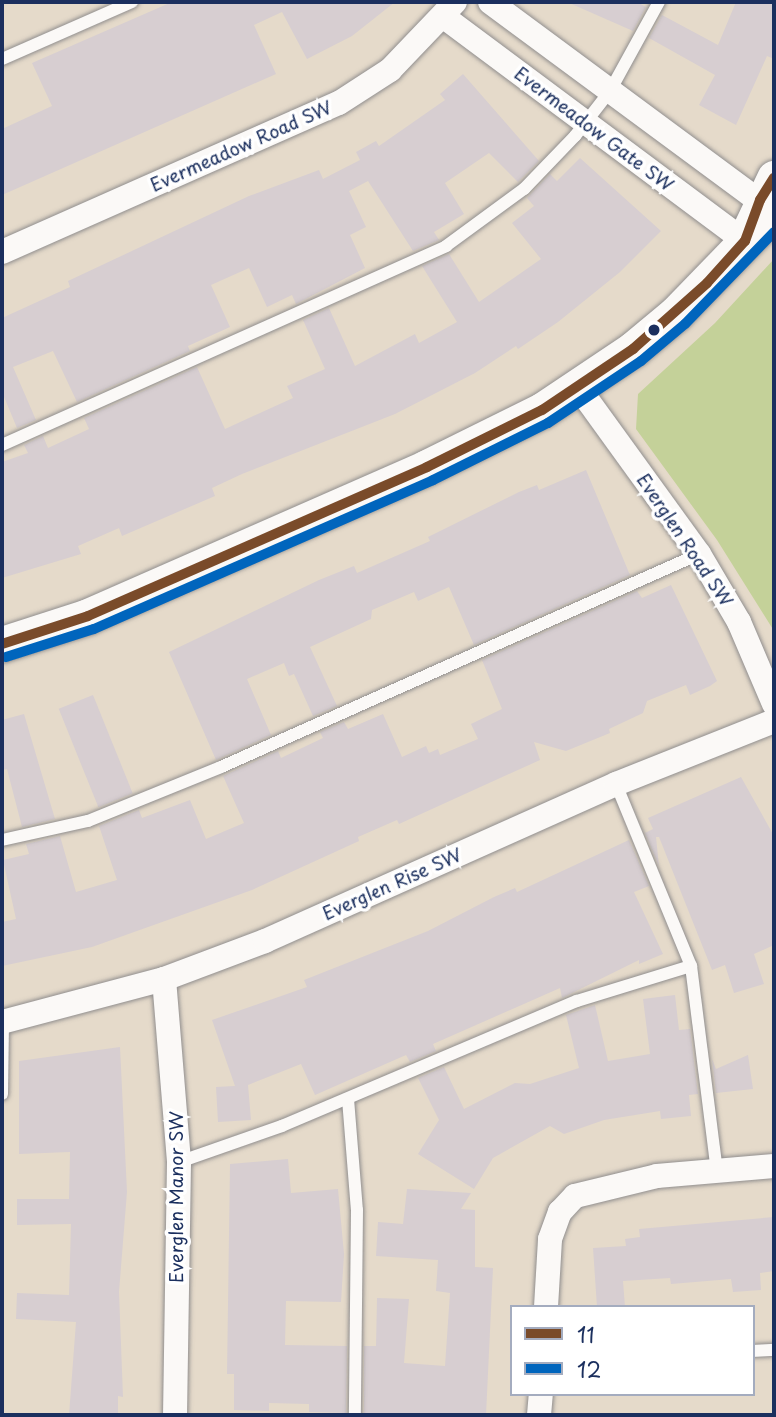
<!DOCTYPE html>
<html>
<head>
<meta charset="utf-8">
<style>
  body { margin:0 }
  #map { position:relative; width:776px; height:1417px; overflow:hidden; background:#e5daca; font-family:"Playpen Sans",sans-serif }
  div>[style] { position:absolute }
  [style*='--x'] { left:calc(var(--x)*1px); top:calc(var(--y)*1px); width:calc(var(--w)*1px); rotate:calc(var(--a)*1deg) }
  .green>* { inset:0; background:#c4d199 }
  .building>* { inset:0; background:#d7ced1; transform-origin:0 0 }
  .roads { filter:drop-shadow(0 0 2px #908e8e) drop-shadow(0 0 2px #908e8e) }
  .lane>* { height:12px; margin:-6px; padding:0 6px; transform-origin:6px; border-radius:6px; background:#fbf9f7 }
  .street>* { height:24px; margin:-12px; padding:0 12px; transform-origin:12px; border-radius:12px; background:#fbf9f7 }
  .secondary>* { height:35px; margin:-17.5px; padding:0 17.5px; transform-origin:17.5px; border-radius:17.5px; background:#fbf9f7 }
  .bus-1>* { height:10px; margin:-5px; padding:0 5px; transform-origin:5px; border-radius:5px; background:#7a4b2a }
  .bus-2>* { height:10px; margin:-5px; padding:0 5px; transform-origin:5px; border-radius:5px; background:#0065bd }
  .dots>* { width:19px; height:19px; translate:-50% -50%; box-sizing:border-box; border:4px solid #fff; border-radius:50% }
  span { translate:-50% -50%; white-space:nowrap; text-align:center; line-height:1.15; -webkit-text-stroke:7px #fff; paint-order:stroke }
  .street-label { font-size:18px; color:#1b2f5e }
  .frame { position:absolute; inset:0; border:4px solid #1b2f5e; pointer-events:none }
  .legend { position:absolute; left:510px; top:1305px; width:245px; height:91px; box-sizing:border-box; background:#fff; border:2px solid #a4acbf; margin:0; padding:9px 12px; list-style:none; font-size:21px; color:#1b2f5e }
  .legend li { display:flex; align-items:center; gap:14px; height:35px }
  .legend b { width:35px; border:2px solid #a4acbf }
</style>
</head>
<body>
<div id="map">
  <div class="green">
    <div style="clip-path:polygon(774px 259px,774px 631px,717px 540px,636px 429px,638px 394px,715px 323px)"></div>
  </div>
  <div class="building">
    <div style="clip-path:polygon(172px 2px,395px 2px,352px 36px,307px 59px,282px 12px,254px 25px,276px 74px,2px 195px,2px 129px,52px 106px,32px 63px)"></div>
    <div style="clip-path:polygon(567px 2px,637px 2px,646px 7px,633px 31px)"></div>
    <div style="clip-path:polygon(736px 2px,774px 2px,774px 59px,767px 56px,736px 125px,699px 105px,715px 75px,649px 38px,662px 15px,718px 45px)"></div>
    <div style="clip-path:polygon(463px 74px,539px 161px,518px 182px,489px 153px,445px 183px,464px 214px,434px 232px,439px 240px,413px 251px,368px 181px,349px 191px,366px 227px,350px 235px,365px 268px,296px 304px,292px 295px,267px 307px,249px 268px,211px 285px,230px 327px,188px 346px,190px 351px,77px 402px,53px 351px,13px 367px,36px 420px,17px 428px,2px 392px,2px 318px,70px 287px,68px 281px,249px 196px,319px 170px,323px 179px,360px 160px,356px 152px,376px 141px,379px 146px,445px 100px,440px 94px)"></div>
    <div style="clip-path:polygon(580px 158px,661px 231px,620px 272px,558px 322px,518px 349px,516px 346px,475px 373px,395px 414px,242px 474px,212px 488px,215px 496px,122px 536px,119px 528px,78px 546px,81px 554px,2px 578px,2px 462px,28px 453px,24px 445px,43px 436px,48px 448px,89px 429px,84px 418px,197px 367px,225px 429px,293px 398px,287px 386px,325px 369px,303px 320px,329px 308px,355px 366px,415px 334px,419px 343px,457px 322px,422px 266px,449px 254px,479px 302px,541px 259px,512px 223px,534px 206px,527px 198px,550px 174px,557px 181px)"></div>
    <div style="clip-path:polygon(586px 470px,630px 575px,474px 645px,449px 587px,418px 601px,414px 592px,372px 610px,371px 619px,310px 647px,337px 706px,313px 716px,294px 674px,289px 676px,284px 663px,247px 679px,271px 735px,216px 760px,169px 652px,319px 580px,354px 566px,357px 573px,430px 541px,428px 537px,519px 492px,537px 485px,539px 490px)"></div>
    <div style="clip-path:polygon(671px 585px,717px 681px,710px 686px,690px 695px,686px 685px,647px 701px,643px 713px,609px 729px,610px 733px,566px 751px,534px 742px,540px 760px,399px 824px,397px 820px,358px 837px,359px 841px,252px 890px,92px 947px,2px 966px,2px 922px,16px 919px,3px 860px,29px 854px,26px 844px,60px 836px,76px 892px,117px 880px,99px 826px,139px 810px,142px 818px,190px 800px,206px 839px,244px 823px,223px 776px,278px 751px,281px 758px,323px 738px,320px 732px,344px 722px,348px 729px,383px 714px,402px 757px,426px 746px,429px 753px,438px 749px,440px 755px,478px 739px,471px 724px,502px 709px,482px 660px,637px 591px,642px 598px)"></div>
    <div style="left:93px;top:695px;width:106px;height:37px;rotate:68deg"></div>
    <div style="clip-path:polygon(24px 714px,55px 819px,22px 827px,7px 769px,2px 770px,2px 720px)"></div>
    <div style="clip-path:polygon(741px 777px,774px 836px,774px 945px,754px 954px,764px 984px,734px 993px,725px 965px,712px 970px,659px 837px,656px 837px,659px 866px,645px 833px,653px 829px,648px 818px)"></div>
    <div style="clip-path:polygon(629px 840px,649px 886px,634px 892px,663px 954px,639px 964px,639px 960px,562px 998px,560px 988px,433px 1044px,436px 1051px,410px 1062px,406px 1055px,315px 1095px,301px 1064px,248px 1085px,251px 1120px,218px 1122px,216px 1087px,235px 1086px,212px 1020px,307px 987px,304px 980px,428px 931px,494px 897px,515px 888px,517px 892px)"></div>
    <div style="clip-path:polygon(675px 995px,679px 1030px,690px 1029px,698px 1094px,689px 1095px,691px 1116px,661px 1119px,660px 1111px,604px 1120px,564px 1134px,550px 1126px,493px 1158px,474px 1189px,418px 1154px,439px 1120px,418px 1078px,444px 1067px,464px 1109px,515px 1083px,530px 1084px,579px 1068px,566px 1015px,595px 1005px,608px 1061px,650px 1054px,643px 999px)"></div>
    <div style="clip-path:polygon(120px 1047px,127px 1192px,119px 1292px,123px 1397px,118px 1396px,118px 1415px,69px 1415px,76px 1322px,16px 1319px,17px 1293px,69px 1295px,71px 1224px,17px 1225px,17px 1199px,69px 1199px,70px 1152px,19px 1154px,19px 1061px)"></div>
    <div style="clip-path:polygon(748px 1055px,753px 1089px,716px 1093px,712px 1059px,716px 1069px)"></div>
    <div style="clip-path:polygon(288px 1159px,291px 1193px,338px 1189px,344px 1254px,341px 1302px,286px 1301px,285px 1345px,347px 1346px,346px 1413px,309px 1412px,309px 1404px,269px 1403px,269px 1411px,234px 1410px,234px 1374px,227px 1374px,230px 1164px)"></div>
    <div style="clip-path:polygon(407px 1189px,471px 1193px,461px 1209px,475px 1210px,475px 1267px,493px 1268px,486px 1415px,364px 1414px,364px 1346px,376px 1346px,377px 1298px,409px 1299px,404px 1363px,445px 1366px,450px 1293px,436px 1291px,438px 1260px,376px 1256px,378px 1222px,403px 1224px)"></div>
    <div style="clip-path:polygon(774px 1217px,774px 1271px,760px 1273px,761px 1290px,733px 1292px,731px 1279px,671px 1284px,670px 1278px,623px 1281px,625px 1307px,597px 1307px,593px 1248px,626px 1246px,625px 1239px,640px 1237px,639px 1229px)"></div>
  </div>
  <div class="roads">
    <div class="lane">
      <div style="--x:2;--y:59;--w:142;--a:-23.7"></div>
      <div style="--x:2;--y:445;--w:487;--a:-24.1"></div>
      <div style="--x:446;--y:246;--w:97;--a:-36.2"></div>
      <div style="--x:524;--y:189;--w:74;--a:-46.1"></div>
      <div style="--x:575;--y:136;--w:57;--a:-52.1"></div>
      <div style="--x:610;--y:91;--w:102;--a:-61.2"></div>
      <div style="--x:616;--y:784;--w:197;--a:67.6"></div>
      <div style="--x:691;--y:966;--w:207;--a:82.8"></div>
      <div style="--x:2;--y:840;--w:88;--a:-12.5"></div>
      <div style="--x:88;--y:821;--w:144;--a:-22.1"></div>
      <div style="--x:221;--y:767;--w:523;--a:-24.02"></div>
      <div style="--x:2;--y:1094;--w:72;--a:-89.2"></div>
      <div style="--x:348;--y:1099;--w:111;--a:85.4"></div>
      <div style="--x:357;--y:1210;--w:205;--a:90.6"></div>
      <div style="--x:179;--y:1162;--w:109;--a:-19.3"></div>
      <div style="--x:282;--y:1126;--w:320;--a:-23"></div>
      <div style="--x:577;--y:1001;--w:119;--a:-17.1"></div>
      <div style="--x:753;--y:1351;--w:21;--a:-3"></div>
    </div>
    <div class="street">
      <div style="--x:490;--y:2;--w:353;--a:36.5"></div>
      <div style="--x:444;--y:17;--w:375;--a:36.7"></div>
      <div style="--x:2;--y:252;--w:368;--a:-23.9"></div>
      <div style="--x:339;--y:103;--w:61;--a:-32.9"></div>
      <div style="--x:390;--y:70;--w:94;--a:-46.3"></div>
      <div style="--x:578;--y:387;--w:206;--a:54.1"></div>
      <div style="--x:699;--y:554;--w:79;--a:59.5"></div>
      <div style="--x:739;--y:622;--w:89;--a:66.9"></div>
      <div style="--x:164;--y:979;--w:184;--a:85.3"></div>
      <div style="--x:179;--y:1162;--w:253;--a:90.9"></div>
      <div style="--x:2;--y:1022;--w:168;--a:-14.9"></div>
      <div style="--x:164;--y:979;--w:108;--a:-20.6"></div>
      <div style="--x:265;--y:941;--w:385;--a:-24.1"></div>
      <div style="--x:616;--y:784;--w:170;--a:-21.7"></div>
      <div style="--x:546;--y:1307;--w:68;--a:-86.6"></div>
      <div style="--x:550;--y:1239;--w:29;--a:-70"></div>
      <div style="--x:560;--y:1212;--w:22;--a:-47"></div>
      <div style="--x:575;--y:1196;--w:84;--a:-13.7"></div>
      <div style="--x:657;--y:1176;--w:117;--a:-4.9"></div>
      <div style="--x:539;--y:1415;--w:21;--a:-85"></div>
    </div>
    <div class="secondary">
      <div style="--x:749;--y:231;--w:59;--a:-64.7"></div>
      <div style="--x:2;--y:644;--w:90;--a:-18"></div>
      <div style="--x:88;--y:616;--w:370;--a:-23.7"></div>
      <div style="--x:427;--y:467;--w:128;--a:-26.4"></div>
      <div style="--x:542;--y:410;--w:110;--a:-33.8"></div>
      <div style="--x:633;--y:349;--w:56;--a:-39.9"></div>
      <div style="--x:676;--y:313;--w:141;--a:-45.9"></div>
    </div>
  </div>
  <div class="bus-1">
    <div style="--x:2;--y:644;--w:90;--a:-18"></div>
    <div style="--x:88;--y:616;--w:370;--a:-23.7"></div>
    <div style="--x:427;--y:467;--w:128;--a:-26.4"></div>
    <div style="--x:542;--y:410;--w:110;--a:-33.8"></div>
    <div style="--x:633;--y:349;--w:99;--a:-41.7"></div>
    <div style="--x:707;--y:283;--w:57;--a:-47.9"></div>
    <div style="--x:745;--y:241;--w:44;--a:-69.9"></div>
    <div style="--x:760;--y:200;--w:26;--a:-58"></div>
  </div>
  <div class="bus-2">
    <div style="--x:6;--y:657;--w:92;--a:-17.7"></div>
    <div style="--x:94;--y:629;--w:370;--a:-23.7"></div>
    <div style="--x:433;--y:480;--w:128;--a:-26.4"></div>
    <div style="--x:548;--y:423;--w:112;--a:-33.7"></div>
    <div style="--x:641;--y:361;--w:57;--a:-40.1"></div>
    <div style="--x:685;--y:324;--w:128;--a:-45.9"></div>
  </div>
  <div class="dots">
    <div style="left:654px;top:330px;background:#1b2f5e"></div>
  </div>
  <div class="street-label">
    <span style="left:594px;top:129px;rotate:37deg">Evermeadow Gate SW</span>
    <span style="left:241px;top:146px;rotate:-24deg">Evermeadow Road SW</span>
    <span style="left:685px;top:540px;rotate:56deg">Everglen Road SW</span>
    <span style="left:392px;top:884px;rotate:-24deg">Everglen Rise SW</span>
    <span style="left:176px;top:1197px;rotate:-90deg">Everglen Manor SW</span>
  </div>
  <div class="frame"></div>
  <ul class="legend">
  <li><b style="height:9px;background:#7a4b2a"></b>11</li>
  <li><b style="height:9px;background:#0065bd"></b>12</li>
  </ul>
</div>
</body>
</html>
